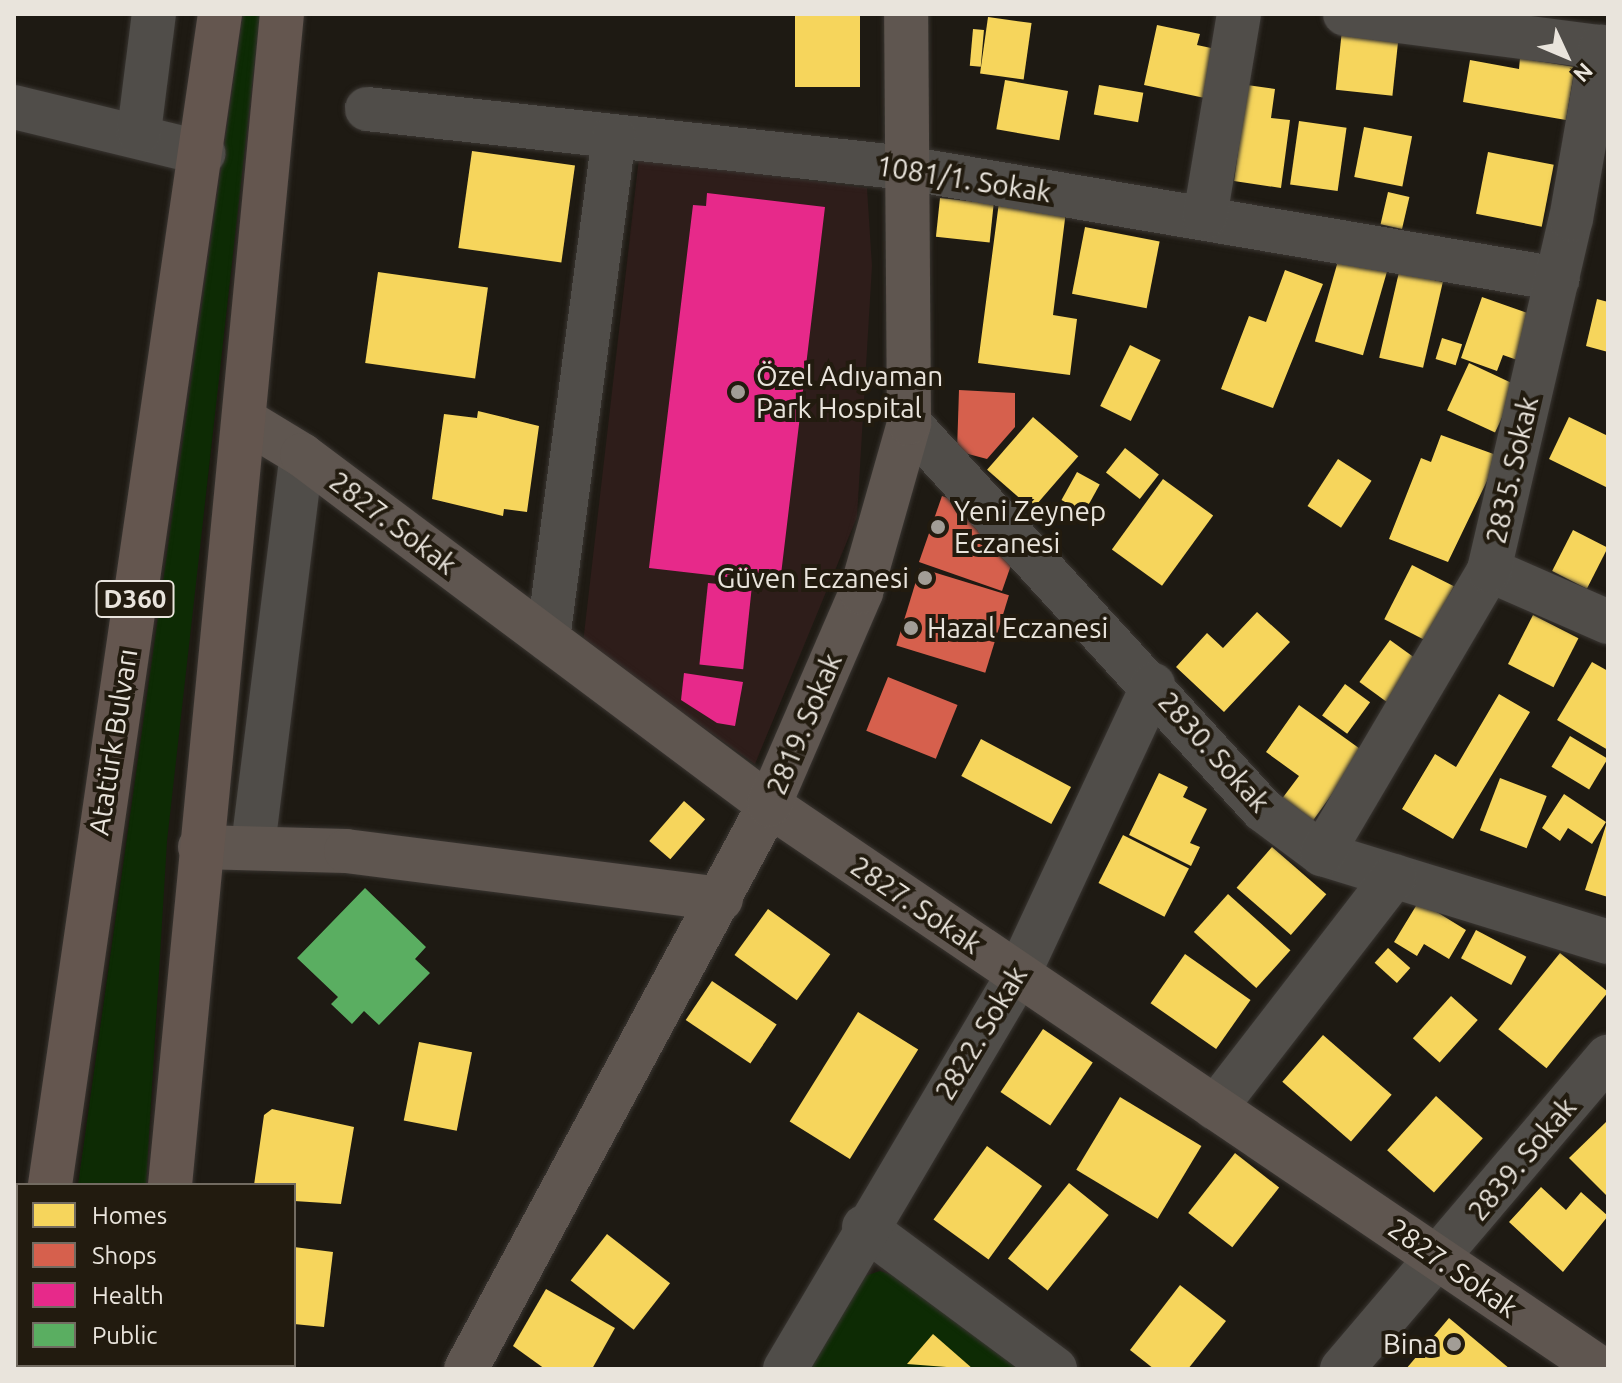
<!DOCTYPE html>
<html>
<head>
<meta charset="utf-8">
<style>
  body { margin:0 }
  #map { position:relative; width:1622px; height:1383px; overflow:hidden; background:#1e1a13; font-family:Ubuntu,sans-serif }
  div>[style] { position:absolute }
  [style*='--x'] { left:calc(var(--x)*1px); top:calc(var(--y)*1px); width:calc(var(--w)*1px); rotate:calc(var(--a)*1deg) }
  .medical>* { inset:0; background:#2e1d1a }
  .green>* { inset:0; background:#0d2b04 }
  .homes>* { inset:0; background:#f6d55c; transform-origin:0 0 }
  .shops>* { inset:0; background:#d6604d; transform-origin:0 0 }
  .health>* { inset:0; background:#e7298a; transform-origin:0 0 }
  .public>* { inset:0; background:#5aae61 }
  .roads { filter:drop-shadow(0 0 2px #393531) drop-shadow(0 0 2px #393531) }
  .minor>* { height:44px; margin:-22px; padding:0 22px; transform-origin:22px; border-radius:22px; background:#504d49 }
  .major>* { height:44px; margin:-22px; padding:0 22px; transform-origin:22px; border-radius:22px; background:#5f5650 }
  .highway>* { height:44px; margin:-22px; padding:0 22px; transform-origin:22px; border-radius:22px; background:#64564f }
  .dots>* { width:22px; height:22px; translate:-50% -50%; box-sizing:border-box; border:4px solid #221b0f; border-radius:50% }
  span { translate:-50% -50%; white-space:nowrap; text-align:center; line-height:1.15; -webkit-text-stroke:8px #221b0f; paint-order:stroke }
  .shield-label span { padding:2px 6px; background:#221b0f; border:2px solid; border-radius:6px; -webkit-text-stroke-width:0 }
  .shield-label { font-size:26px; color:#e9e4dc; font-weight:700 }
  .street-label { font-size:28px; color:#e9e4dc }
  .poi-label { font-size:28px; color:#e9e4dc }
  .left { translate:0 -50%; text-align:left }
  .right { translate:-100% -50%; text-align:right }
  .frame { position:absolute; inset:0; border:16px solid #e9e4dc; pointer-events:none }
  .legend { position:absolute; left:16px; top:1183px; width:280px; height:184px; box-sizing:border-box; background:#221b0f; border:2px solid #726b61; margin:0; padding:10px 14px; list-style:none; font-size:24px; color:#e9e4dc }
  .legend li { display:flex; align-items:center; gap:16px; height:40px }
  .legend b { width:40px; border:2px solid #726b61 }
  .north { position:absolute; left:1526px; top:16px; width:80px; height:80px; -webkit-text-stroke:6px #221b0f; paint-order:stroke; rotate:134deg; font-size:22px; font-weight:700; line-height:32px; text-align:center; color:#e9e4dc }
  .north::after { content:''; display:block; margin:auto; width:28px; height:36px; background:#e9e4dc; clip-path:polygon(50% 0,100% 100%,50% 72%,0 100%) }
</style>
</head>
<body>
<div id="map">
  <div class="medical">
    <div style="clip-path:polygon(639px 158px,867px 188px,872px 266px,857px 517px,755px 764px,583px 643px)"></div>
  </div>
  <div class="green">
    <div style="clip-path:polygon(243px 14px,260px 14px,167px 841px,146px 1185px,78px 1185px)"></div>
    <div style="clip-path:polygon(880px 1271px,904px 1279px,1023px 1369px,804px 1369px,859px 1278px)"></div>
  </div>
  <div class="homes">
    <div style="left:795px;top:14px;width:65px;height:73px"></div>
    <div style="left:988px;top:17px;width:44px;height:57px;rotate:8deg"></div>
    <div style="clip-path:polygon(1157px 25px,1200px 34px,1197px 45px,1225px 51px,1214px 100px,1144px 85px)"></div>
    <div style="left:973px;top:29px;width:11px;height:37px;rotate:5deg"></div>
    <div style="left:1342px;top:30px;width:57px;height:60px;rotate:6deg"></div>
    <div style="clip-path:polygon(1520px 58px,1575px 67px,1566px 120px,1463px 102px,1470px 60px,1519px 69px)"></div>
    <div style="left:1005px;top:80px;width:64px;height:50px;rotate:10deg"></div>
    <div style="left:1099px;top:85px;width:45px;height:30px;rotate:10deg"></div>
    <div style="clip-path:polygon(1247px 85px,1275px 89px,1271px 118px,1290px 120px,1281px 188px,1234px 181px)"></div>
    <div style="left:1299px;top:121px;width:48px;height:64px;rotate:8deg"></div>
    <div style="left:1364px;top:127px;width:49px;height:51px;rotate:11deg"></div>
    <div style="left:472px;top:151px;width:104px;height:98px;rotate:8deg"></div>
    <div style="left:1488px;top:152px;width:67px;height:63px;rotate:11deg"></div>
    <div style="left:1388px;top:192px;width:22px;height:33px;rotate:13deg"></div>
    <div style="left:940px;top:198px;width:54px;height:39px;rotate:6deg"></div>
    <div style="clip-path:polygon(999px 202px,1066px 211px,1053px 315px,1077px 319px,1070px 375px,978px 363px)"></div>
    <div style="left:1085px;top:227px;width:76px;height:68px;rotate:11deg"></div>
    <div style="left:1340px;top:254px;width:50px;height:91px;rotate:16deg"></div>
    <div style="clip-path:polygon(1285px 270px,1323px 284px,1273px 408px,1221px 389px,1249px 316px,1266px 322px)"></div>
    <div style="left:378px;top:272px;width:111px;height:92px;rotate:8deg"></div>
    <div style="left:1399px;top:272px;width:45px;height:88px;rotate:13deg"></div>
    <div style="clip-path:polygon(1482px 297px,1536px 316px,1520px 361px,1503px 355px,1497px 371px,1461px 358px)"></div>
    <div style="clip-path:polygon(1597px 299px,1608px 302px,1608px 352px,1586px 346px)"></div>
    <div style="left:1442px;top:338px;width:21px;height:22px;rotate:17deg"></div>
    <div style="left:1130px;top:345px;width:34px;height:68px;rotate:26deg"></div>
    <div style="left:1469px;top:363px;width:53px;height:52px;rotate:25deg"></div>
    <div style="clip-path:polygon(478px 411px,539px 426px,527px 512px,504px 509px,503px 516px,432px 499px,444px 414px,477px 418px)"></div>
    <div style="left:1033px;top:417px;width:60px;height:70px;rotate:41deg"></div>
    <div style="clip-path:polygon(1569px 417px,1608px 436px,1608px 488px,1549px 459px)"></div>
    <div style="clip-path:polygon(1441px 435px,1499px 456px,1448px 562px,1389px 539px,1421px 458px,1431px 462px)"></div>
    <div style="left:1125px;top:448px;width:43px;height:31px;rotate:38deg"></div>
    <div style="left:1338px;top:459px;width:40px;height:56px;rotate:33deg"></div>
    <div style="left:1077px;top:472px;width:26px;height:32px;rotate:29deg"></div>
    <div style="left:1163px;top:479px;width:62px;height:87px;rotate:36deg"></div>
    <div style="left:1573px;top:530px;width:39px;height:46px;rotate:27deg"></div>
    <div style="left:1412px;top:565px;width:47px;height:61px;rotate:27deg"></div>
    <div style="clip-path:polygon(1257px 612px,1290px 642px,1224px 712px,1176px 667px,1207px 633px,1223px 648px)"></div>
    <div style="left:1533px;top:615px;width:51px;height:55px;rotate:27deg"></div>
    <div style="left:1390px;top:640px;width:44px;height:52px;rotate:36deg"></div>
    <div style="clip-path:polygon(1592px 662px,1608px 671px,1608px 750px,1557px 720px)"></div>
    <div style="left:1345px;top:684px;width:31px;height:39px;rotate:36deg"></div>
    <div style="clip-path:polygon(1499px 694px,1530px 712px,1453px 839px,1402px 809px,1435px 754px,1456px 767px)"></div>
    <div style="clip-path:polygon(1299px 705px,1363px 751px,1312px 822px,1281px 800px,1299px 776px,1266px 752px)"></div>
    <div style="left:1570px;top:736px;width:44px;height:36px;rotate:31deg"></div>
    <div style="left:981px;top:739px;width:102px;height:42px;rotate:28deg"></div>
    <div style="clip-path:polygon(1159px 773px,1188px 787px,1183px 797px,1207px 809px,1190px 843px,1200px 847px,1191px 866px,1129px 835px)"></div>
    <div style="left:1500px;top:778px;width:50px;height:56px;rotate:21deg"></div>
    <div style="clip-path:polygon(1564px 794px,1606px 822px,1592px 844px,1568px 828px,1560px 841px,1542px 828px)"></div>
    <div style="left:684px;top:801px;width:28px;height:53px;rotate:41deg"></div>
    <div style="clip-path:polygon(1607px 822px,1608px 822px,1608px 897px,1585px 890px)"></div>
    <div style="left:1123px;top:835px;width:74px;height:54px;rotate:27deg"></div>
    <div style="left:1272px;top:847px;width:72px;height:54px;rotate:41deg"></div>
    <div style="left:1228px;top:894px;width:84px;height:51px;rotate:42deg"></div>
    <div style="clip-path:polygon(1419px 901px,1466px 930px,1449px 959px,1424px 944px,1417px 956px,1394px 942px)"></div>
    <div style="left:768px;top:909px;width:77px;height:57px;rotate:36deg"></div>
    <div style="left:1476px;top:930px;width:57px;height:32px;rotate:28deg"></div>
    <div style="left:1388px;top:948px;width:30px;height:20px;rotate:42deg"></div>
    <div style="left:1560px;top:953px;width:62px;height:98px;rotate:39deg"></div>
    <div style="left:1185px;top:954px;width:80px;height:60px;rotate:35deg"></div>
    <div style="left:712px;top:981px;width:78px;height:47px;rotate:34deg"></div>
    <div style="left:1451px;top:996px;width:36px;height:57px;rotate:42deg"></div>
    <div style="left:858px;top:1012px;width:71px;height:129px;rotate:32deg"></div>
    <div style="left:1043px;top:1029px;width:60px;height:76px;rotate:34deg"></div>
    <div style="left:1323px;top:1035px;width:91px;height:62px;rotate:41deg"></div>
    <div style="left:419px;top:1042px;width:54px;height:80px;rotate:11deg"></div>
    <div style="left:1436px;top:1096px;width:63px;height:73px;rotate:42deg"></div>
    <div style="left:1120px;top:1097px;width:95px;height:85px;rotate:31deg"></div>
    <div style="clip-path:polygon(272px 1109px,354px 1127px,341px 1204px,294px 1201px,294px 1185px,254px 1185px,264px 1115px)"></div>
    <div style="clip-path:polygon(1606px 1122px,1608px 1124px,1608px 1197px,1569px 1158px)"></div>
    <div style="left:987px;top:1146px;width:68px;height:91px;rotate:36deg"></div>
    <div style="left:1235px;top:1153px;width:56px;height:76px;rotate:38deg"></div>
    <div style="left:1069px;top:1183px;width:51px;height:97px;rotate:39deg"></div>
    <div style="clip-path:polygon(1541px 1187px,1566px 1210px,1581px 1192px,1608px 1216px,1563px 1272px,1509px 1222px)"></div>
    <div style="left:607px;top:1234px;width:80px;height:59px;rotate:38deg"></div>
    <div style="clip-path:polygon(294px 1247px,333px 1252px,324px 1327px,294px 1324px)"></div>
    <div style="clip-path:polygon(1180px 1285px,1226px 1321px,1188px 1369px,1154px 1369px,1130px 1350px)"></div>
    <div style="clip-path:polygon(546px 1289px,615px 1328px,592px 1369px,545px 1369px,513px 1346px)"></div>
    <div style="clip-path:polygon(1449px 1318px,1510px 1369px,1406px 1369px)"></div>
    <div style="clip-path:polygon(933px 1334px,973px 1369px,907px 1364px)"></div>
  </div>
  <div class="shops">
    <div style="clip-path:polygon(959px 390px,1015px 393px,1015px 427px,987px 459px,957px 451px)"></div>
    <div style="clip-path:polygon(942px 496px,979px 509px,1017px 548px,1002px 591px,919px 562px)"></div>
    <div style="left:920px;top:568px;width:93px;height:81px;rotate:17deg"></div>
    <div style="left:888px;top:677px;width:75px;height:58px;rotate:22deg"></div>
  </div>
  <div class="health">
    <div style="clip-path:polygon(707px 193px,825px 207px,780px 583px,649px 568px,693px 205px,706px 206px)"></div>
    <div style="left:708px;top:583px;width:44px;height:82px;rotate:6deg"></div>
    <div style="clip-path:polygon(684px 673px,743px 682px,735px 726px,717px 723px,681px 700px)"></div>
  </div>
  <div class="public">
    <div style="clip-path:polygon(365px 888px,426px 947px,415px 959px,430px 973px,379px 1025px,364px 1011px,352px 1024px,331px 1004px,338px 997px,297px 958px)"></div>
  </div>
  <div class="roads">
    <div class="minor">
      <div style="--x:1345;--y:14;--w:265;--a:7.4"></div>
      <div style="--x:14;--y:107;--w:195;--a:13.7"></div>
      <div style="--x:367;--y:109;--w:542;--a:6.25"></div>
      <div style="--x:906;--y:168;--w:661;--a:9.66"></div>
      <div style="--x:139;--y:132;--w:119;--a:-82.8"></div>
      <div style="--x:1205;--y:217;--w:206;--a:-80.5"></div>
      <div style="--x:909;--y:423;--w:524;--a:47.55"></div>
      <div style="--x:1263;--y:810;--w:74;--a:36.7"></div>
      <div style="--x:1322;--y:854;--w:299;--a:17.1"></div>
      <div style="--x:1489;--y:570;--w:130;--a:23.6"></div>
      <div style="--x:548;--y:639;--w:507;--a:-82.52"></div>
      <div style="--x:253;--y:846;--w:394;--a:-82.9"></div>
      <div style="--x:1322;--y:854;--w:329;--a:-59.5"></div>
      <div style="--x:1489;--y:570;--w:360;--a:-76.9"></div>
      <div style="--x:1571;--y:219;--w:175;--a:-80.1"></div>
      <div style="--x:1215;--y:1108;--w:293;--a:-52.3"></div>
      <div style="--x:864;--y:1227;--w:238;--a:36.6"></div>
      <div style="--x:14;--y:1270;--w:4;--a:0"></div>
      <div style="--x:785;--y:1369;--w:458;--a:-59.4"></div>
      <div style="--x:1018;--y:975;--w:320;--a:-65"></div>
      <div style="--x:1342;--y:1369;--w:410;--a:-49.6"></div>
    </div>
    <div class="major">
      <div style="--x:246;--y:421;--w:66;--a:31.3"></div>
      <div style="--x:302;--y:455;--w:584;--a:36.85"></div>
      <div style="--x:769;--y:805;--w:1005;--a:34.13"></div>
      <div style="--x:200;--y:847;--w:146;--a:1.6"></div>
      <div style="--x:346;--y:851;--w:378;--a:7.3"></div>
      <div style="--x:466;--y:1369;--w:640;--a:-61.75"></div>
      <div style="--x:769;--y:805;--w:232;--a:-66.6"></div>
      <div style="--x:861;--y:592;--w:176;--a:-74.1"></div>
      <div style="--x:909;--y:423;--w:409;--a:-90.4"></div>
    </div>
    <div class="highway">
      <div style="--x:50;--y:1185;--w:1183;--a:-81.74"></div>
      <div style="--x:170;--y:1185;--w:1176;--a:-84.54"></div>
      <div style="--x:113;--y:1365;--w:9;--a:27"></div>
      <div style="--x:45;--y:1369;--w:10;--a:-24"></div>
    </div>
  </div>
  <div class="dots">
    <div style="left:738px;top:392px;background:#a29d96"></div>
    <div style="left:938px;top:527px;background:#a29d96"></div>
    <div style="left:925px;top:578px;background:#a29d96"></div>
    <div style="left:911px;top:628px;background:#a29d96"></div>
    <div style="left:1454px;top:1344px;background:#a29d96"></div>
  </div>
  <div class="shield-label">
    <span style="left:135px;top:599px">D360</span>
  </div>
  <div class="street-label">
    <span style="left:964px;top:179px;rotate:9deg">1081/1. Sokak</span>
    <span style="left:1512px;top:470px;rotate:-77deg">2835. Sokak</span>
    <span style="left:393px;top:523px;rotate:37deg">2827. Sokak</span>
    <span style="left:804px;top:724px;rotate:-67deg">2819. Sokak</span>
    <span style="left:113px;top:742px;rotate:-81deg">Atatürk Bulvarı</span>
    <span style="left:1214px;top:752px;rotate:48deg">2830. Sokak</span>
    <span style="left:916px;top:905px;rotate:34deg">2827. Sokak</span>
    <span style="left:981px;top:1033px;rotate:-59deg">2822. Sokak</span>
    <span style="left:1522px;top:1159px;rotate:-50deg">2839. Sokak</span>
    <span style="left:1453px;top:1268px;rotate:35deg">2827. Sokak</span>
  </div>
  <div class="poi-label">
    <span class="left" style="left:756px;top:392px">Özel Adıyaman<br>Park Hospital</span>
    <span class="left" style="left:954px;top:527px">Yeni Zeynep<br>Eczanesi</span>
    <span class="right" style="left:909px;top:578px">Güven Eczanesi</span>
    <span class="left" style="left:927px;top:628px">Hazal Eczanesi</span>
    <span class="right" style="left:1438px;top:1344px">Bina</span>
  </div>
  <div class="frame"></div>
  <ul class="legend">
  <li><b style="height:22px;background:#f6d55c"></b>Homes</li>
  <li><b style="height:22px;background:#d6604d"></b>Shops</li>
  <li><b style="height:22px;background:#e7298a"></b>Health</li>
  <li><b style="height:22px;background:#5aae61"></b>Public</li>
  </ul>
  <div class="north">N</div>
</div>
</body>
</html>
